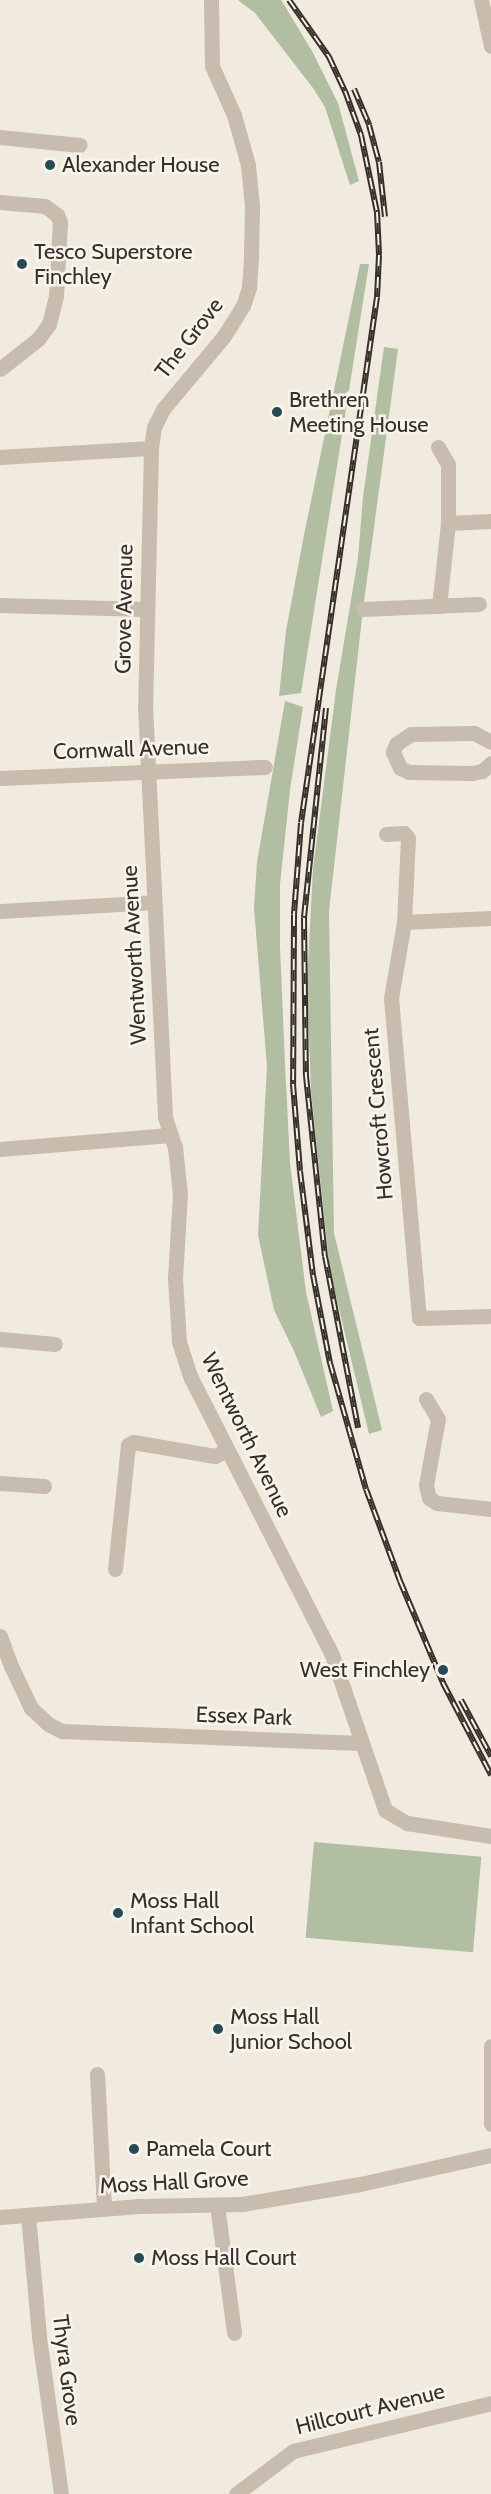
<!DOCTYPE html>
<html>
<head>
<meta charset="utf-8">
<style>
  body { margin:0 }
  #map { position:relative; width:491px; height:2494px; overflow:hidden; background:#f0eadf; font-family:Cabin,sans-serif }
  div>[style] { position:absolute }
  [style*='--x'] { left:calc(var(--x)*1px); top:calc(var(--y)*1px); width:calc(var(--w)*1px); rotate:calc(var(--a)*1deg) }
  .green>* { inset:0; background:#b1bea1; transform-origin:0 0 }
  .minor>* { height:15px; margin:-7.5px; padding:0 7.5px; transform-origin:7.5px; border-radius:7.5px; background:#c7bcad }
  .rail>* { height:6px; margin-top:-3px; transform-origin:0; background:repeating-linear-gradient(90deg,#f8f4eb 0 11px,#36302a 0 22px); box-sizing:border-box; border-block:2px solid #36302a }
  .dots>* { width:16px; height:16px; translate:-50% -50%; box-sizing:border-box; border:3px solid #f8f4eb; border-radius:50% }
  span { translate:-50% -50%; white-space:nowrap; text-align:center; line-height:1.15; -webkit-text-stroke:5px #f8f4eb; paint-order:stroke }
  .poi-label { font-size:22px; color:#36302a }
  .left { translate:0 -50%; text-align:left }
  .right { translate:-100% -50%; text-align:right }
  .street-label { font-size:22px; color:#36302a }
</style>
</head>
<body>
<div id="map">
  <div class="green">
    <div style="clip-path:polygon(238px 0,281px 0,283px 3px,312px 51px,338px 103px,359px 181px,350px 185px,325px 107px,313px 88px,255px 13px)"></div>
    <div style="clip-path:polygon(360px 264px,369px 264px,301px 693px,279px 696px,286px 631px,304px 535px)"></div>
    <div style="clip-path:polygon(384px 347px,398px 349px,363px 609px,329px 911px,334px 1233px,382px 1430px,369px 1434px,330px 1271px,311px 1091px,307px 983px,313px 869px,336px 690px,358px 558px,363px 497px)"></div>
    <div style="clip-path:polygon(285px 701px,303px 707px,290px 790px,280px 884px,280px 946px,285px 1064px,290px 1163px,306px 1292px,333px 1411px,321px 1417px,294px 1351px,274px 1310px,258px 1235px,267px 1066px,254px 908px,257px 862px)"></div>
    <div style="left:314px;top:1842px;width:168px;height:96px;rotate:5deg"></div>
  </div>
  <div class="minor">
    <div style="--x:481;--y:0;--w:47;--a:77.7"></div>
    <div style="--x:0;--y:137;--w:80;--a:5.7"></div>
    <div style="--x:0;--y:202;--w:45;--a:5.1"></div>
    <div style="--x:45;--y:206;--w:15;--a:37"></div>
    <div style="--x:57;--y:215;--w:8;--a:67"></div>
    <div style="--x:60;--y:222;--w:74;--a:93.1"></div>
    <div style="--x:56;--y:296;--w:29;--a:104"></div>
    <div style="--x:49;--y:324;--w:19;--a:126"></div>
    <div style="--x:38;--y:339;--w:48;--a:141.7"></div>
    <div style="--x:438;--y:447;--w:20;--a:60"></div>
    <div style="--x:448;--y:464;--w:59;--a:90"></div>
    <div style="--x:151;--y:448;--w:258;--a:91.3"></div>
    <div style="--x:145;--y:706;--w:411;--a:87.2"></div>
    <div style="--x:165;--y:1117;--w:32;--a:72"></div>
    <div style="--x:175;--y:1147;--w:47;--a:83.9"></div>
    <div style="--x:180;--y:1194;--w:84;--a:93.4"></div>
    <div style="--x:175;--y:1278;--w:64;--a:86.4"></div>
    <div style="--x:179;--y:1342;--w:38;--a:72"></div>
    <div style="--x:191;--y:1378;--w:311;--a:63"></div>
    <div style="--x:332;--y:1655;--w:164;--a:71.1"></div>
    <div style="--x:385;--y:1810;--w:26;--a:31"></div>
    <div style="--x:407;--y:1823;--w:85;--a:8.8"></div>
    <div style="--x:0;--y:457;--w:151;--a:-3.4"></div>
    <div style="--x:151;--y:448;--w:21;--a:-82"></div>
    <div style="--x:154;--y:427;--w:20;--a:-63"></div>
    <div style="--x:163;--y:409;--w:95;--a:-50.1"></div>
    <div style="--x:224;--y:336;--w:36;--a:-58"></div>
    <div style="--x:243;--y:306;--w:20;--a:-72"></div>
    <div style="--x:249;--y:287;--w:32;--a:-86"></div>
    <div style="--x:251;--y:255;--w:49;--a:-88.8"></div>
    <div style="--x:252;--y:206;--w:41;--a:-95.6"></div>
    <div style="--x:248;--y:165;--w:52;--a:-105.6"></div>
    <div style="--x:234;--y:115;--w:54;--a:-114.2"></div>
    <div style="--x:212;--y:66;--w:66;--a:-90.9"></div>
    <div style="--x:0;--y:605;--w:145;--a:1.6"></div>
    <div style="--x:439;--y:606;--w:83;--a:-83.8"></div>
    <div style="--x:448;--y:523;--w:43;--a:-2.7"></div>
    <div style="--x:363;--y:609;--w:116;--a:-2.5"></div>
    <div style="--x:491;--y:742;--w:19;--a:-152"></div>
    <div style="--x:474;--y:733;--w:63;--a:179.1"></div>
    <div style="--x:411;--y:734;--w:18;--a:146"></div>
    <div style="--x:396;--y:744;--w:9;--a:111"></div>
    <div style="--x:393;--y:752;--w:17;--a:66"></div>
    <div style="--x:400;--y:768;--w:10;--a:24"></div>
    <div style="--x:409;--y:772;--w:63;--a:0.9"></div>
    <div style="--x:472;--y:773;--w:10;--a:-11"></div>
    <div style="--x:482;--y:771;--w:12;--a:-42"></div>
    <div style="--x:0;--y:778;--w:265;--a:-2.4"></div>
    <div style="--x:386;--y:834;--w:18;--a:-3"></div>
    <div style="--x:404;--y:833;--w:6;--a:51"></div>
    <div style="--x:408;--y:838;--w:84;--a:92.7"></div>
    <div style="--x:0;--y:911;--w:154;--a:-3.3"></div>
    <div style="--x:491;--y:918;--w:87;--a:177.4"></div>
    <div style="--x:404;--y:922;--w:77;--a:99.7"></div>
    <div style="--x:391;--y:998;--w:321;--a:85"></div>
    <div style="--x:419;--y:1318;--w:72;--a:-1.6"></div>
    <div style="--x:0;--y:1149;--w:170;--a:-4.7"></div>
    <div style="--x:0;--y:1339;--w:55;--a:5.2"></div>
    <div style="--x:426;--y:1399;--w:23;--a:59"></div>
    <div style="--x:438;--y:1419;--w:67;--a:100.3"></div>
    <div style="--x:426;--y:1485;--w:13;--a:77"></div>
    <div style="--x:429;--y:1498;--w:9;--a:32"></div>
    <div style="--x:437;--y:1503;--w:54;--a:6.3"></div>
    <div style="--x:0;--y:1483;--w:44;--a:3.9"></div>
    <div style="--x:115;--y:1569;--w:125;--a:-84"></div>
    <div style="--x:128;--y:1445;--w:6;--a:-31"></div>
    <div style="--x:133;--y:1442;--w:83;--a:9.7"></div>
    <div style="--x:215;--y:1456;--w:13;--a:-27"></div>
    <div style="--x:0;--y:1636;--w:32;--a:70"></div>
    <div style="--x:11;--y:1666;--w:47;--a:64.5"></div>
    <div style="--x:31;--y:1708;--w:23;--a:43"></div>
    <div style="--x:48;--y:1724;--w:16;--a:27"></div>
    <div style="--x:62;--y:1731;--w:298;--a:2.3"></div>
    <div style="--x:491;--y:2046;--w:78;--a:90"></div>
    <div style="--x:97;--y:2074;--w:134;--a:87"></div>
    <div style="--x:217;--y:2205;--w:129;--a:82.4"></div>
    <div style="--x:28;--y:2215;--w:122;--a:84.8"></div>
    <div style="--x:39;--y:2337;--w:159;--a:82"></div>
    <div style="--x:0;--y:2217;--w:140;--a:-4.5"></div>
    <div style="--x:140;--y:2206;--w:102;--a:-1.1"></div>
    <div style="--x:242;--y:2204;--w:120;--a:-9.6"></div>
    <div style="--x:360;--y:2184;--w:134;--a:-12.5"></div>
    <div style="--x:236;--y:2494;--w:71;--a:-37"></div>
    <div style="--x:293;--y:2451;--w:204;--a:-13.6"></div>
  </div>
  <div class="rail">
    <div style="--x:289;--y:0;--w:70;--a:54.9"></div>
    <div style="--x:329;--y:57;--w:38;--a:65"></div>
    <div style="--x:345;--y:91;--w:47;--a:70"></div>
    <div style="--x:361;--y:135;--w:79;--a:78.3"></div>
    <div style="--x:377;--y:212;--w:43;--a:87.3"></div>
    <div style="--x:379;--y:255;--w:42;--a:92.7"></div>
    <div style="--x:377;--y:297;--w:531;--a:98.22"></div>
    <div style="--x:301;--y:823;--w:92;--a:94.4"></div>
    <div style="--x:294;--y:915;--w:169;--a:90.3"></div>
    <div style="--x:293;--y:1084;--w:87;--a:85.4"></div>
    <div style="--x:300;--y:1171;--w:105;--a:82.9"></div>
    <div style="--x:313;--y:1275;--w:90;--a:79.1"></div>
    <div style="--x:330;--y:1363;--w:131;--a:74.1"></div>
    <div style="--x:366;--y:1489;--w:98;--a:69.7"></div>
    <div style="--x:400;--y:1581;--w:111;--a:67.1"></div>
    <div style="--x:443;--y:1683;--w:104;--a:62.4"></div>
    <div style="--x:354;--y:89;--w:39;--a:67"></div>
    <div style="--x:369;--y:125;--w:38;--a:75"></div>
    <div style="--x:379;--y:162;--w:55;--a:83.8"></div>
    <div style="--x:326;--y:708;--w:211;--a:96"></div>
    <div style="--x:304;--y:918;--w:158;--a:89.3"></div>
    <div style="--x:306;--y:1076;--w:181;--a:84"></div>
    <div style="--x:325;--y:1256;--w:175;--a:79.1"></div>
    <div style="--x:461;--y:1700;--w:64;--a:61.8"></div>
  </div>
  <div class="dots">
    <div style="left:50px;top:165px;background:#244b53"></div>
    <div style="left:22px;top:264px;background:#244b53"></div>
    <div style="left:277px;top:412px;background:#244b53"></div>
    <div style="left:443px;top:1670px;background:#244b53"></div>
    <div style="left:118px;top:1913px;background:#244b53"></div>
    <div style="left:218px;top:2029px;background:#244b53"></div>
    <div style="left:134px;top:2149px;background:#244b53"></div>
    <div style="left:139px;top:2258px;background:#244b53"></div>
  </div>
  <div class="poi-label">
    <span class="left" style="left:62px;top:165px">Alexander House</span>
    <span class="left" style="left:34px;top:264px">Tesco Superstore<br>Finchley</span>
    <span class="left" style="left:289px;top:412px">Brethren<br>Meeting House</span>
    <span class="right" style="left:430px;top:1670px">West Finchley</span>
    <span class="left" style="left:130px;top:1913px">Moss Hall<br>Infant School</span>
    <span class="left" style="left:230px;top:2029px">Moss Hall<br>Junior School</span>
    <span class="left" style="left:146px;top:2149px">Pamela Court</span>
    <span class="left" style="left:151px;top:2258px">Moss Hall Court</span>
  </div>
  <div class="street-label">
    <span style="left:189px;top:338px;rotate:-52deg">The Grove</span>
    <span style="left:124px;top:609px;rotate:-89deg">Grove Avenue</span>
    <span style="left:131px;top:749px;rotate:-2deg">Cornwall Avenue</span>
    <span style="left:134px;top:955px;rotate:-93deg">Wentworth Avenue</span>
    <span style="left:378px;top:1114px;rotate:-95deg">Howcroft Crescent</span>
    <span style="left:247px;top:1435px;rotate:64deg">Wentworth Avenue</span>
    <span style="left:244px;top:1716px;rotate:2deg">Essex Park</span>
    <span style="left:174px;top:2182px;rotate:-3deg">Moss Hall Grove</span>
    <span style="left:67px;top:2370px;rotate:83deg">Thyra Grove</span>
    <span style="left:370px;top:2409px;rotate:-14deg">Hillcourt Avenue</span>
  </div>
</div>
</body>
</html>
